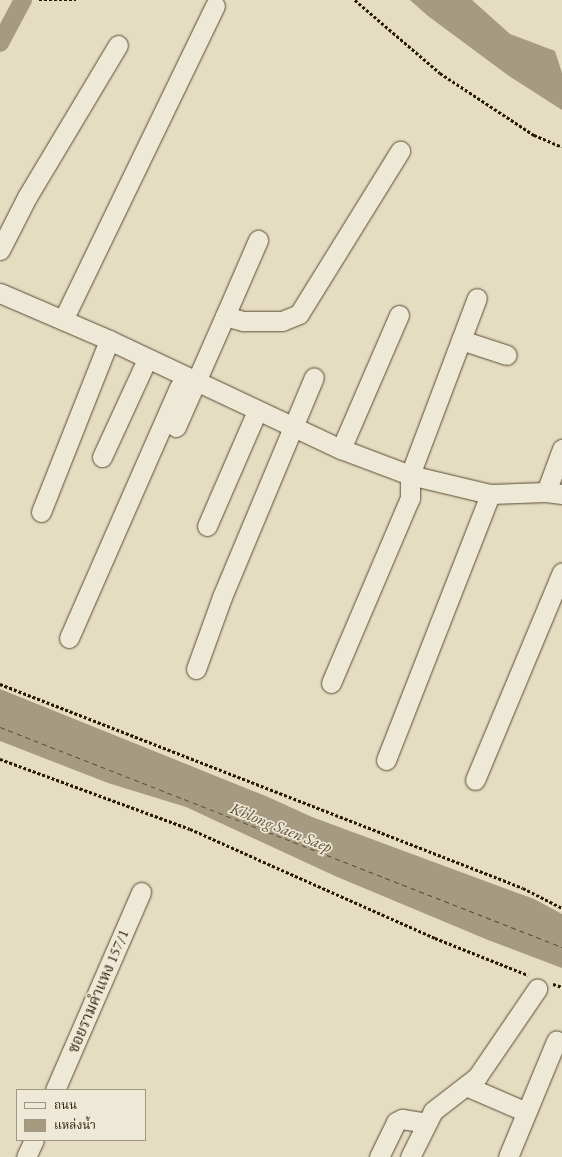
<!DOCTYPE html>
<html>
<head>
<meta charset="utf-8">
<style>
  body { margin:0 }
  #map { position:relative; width:562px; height:1157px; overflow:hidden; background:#e5ddc2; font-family:"EB Garamond","Noto Serif Thai",serif }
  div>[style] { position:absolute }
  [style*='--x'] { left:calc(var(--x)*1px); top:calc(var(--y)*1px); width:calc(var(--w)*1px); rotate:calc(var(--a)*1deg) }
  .water>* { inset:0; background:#a69a81 }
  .canal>* { height:18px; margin:-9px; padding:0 9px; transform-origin:9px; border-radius:9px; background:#a69a81 }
  .ferry>* { height:1px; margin-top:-0.5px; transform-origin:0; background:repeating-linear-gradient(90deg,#5c4d35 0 5px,transparent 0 9px) }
  .path>* { height:2.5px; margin-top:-1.25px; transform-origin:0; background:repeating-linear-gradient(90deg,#2b1903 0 3px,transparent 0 5px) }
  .roads { filter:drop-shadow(0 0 1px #5a4a33) drop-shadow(0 0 1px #5a4a33) }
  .minor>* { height:19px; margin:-9.5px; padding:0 9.5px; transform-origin:9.5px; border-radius:9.5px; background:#eee9d7 }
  span { translate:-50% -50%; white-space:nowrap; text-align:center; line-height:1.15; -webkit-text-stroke:3.5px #eee9d7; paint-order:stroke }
  .street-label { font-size:15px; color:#2b1903 }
  .water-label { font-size:16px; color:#5c4d35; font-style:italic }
  .legend { position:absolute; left:16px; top:1089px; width:130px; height:52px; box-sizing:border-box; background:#eee9d7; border:1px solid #a09682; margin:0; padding:5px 7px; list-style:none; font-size:12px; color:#2b1903 }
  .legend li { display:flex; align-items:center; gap:8px; height:20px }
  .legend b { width:20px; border:1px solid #a09682 }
</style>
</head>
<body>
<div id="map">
  <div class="water">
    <div style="clip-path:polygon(410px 0,472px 0,510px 34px,555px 51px,562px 73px,562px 110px,509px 76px,428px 16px)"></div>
    <div style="clip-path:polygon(0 689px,268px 797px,312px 817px,534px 899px,562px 914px,562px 968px,488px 940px,335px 876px,186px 807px,108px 783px,0 741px)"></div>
  </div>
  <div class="canal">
    <div style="--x:0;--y:43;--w:49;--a:-61.9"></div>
  </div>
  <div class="ferry">
    <div style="--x:0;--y:727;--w:604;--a:21.38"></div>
  </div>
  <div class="path">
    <div style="--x:39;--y:0;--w:37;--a:0"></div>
    <div style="--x:355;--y:0;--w:112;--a:40.7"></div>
    <div style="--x:440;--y:73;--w:113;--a:33.4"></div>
    <div style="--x:534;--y:135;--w:30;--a:23"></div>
    <div style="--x:0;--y:684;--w:561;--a:21.31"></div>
    <div style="--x:523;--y:888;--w:44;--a:27.1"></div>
    <div style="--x:0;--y:759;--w:202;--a:20.2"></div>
    <div style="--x:190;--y:829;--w:268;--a:24"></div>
    <div style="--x:435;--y:938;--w:100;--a:21.7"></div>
    <div style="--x:553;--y:984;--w:9;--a:18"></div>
  </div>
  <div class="roads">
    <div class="minor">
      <div style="--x:0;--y:250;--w:59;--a:-63"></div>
      <div style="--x:27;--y:197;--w:177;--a:-59.1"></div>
      <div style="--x:0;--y:293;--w:119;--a:23.3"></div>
      <div style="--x:109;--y:340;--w:256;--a:25.2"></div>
      <div style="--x:341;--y:449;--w:74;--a:20.6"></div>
      <div style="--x:410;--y:475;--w:82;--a:13.4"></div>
      <div style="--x:490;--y:494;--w:56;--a:-2"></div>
      <div style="--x:546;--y:492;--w:16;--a:7"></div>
      <div style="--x:225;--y:316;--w:83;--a:-66.5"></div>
      <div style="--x:63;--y:320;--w:349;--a:-64.2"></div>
      <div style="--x:461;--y:340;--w:48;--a:18.1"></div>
      <div style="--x:176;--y:427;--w:121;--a:-66.2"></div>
      <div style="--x:225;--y:316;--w:19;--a:16"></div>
      <div style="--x:243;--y:321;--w:39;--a:0"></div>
      <div style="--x:282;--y:321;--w:18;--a:-22"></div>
      <div style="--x:299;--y:314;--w:192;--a:-58.2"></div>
      <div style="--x:341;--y:449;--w:146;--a:-66.6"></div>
      <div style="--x:102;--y:457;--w:108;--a:-65.3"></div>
      <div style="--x:546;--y:492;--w:46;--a:-69.6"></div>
      <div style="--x:41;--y:512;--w:185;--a:-68.4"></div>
      <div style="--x:207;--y:526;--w:125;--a:-66.5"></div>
      <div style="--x:69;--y:638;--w:274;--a:-66.3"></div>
      <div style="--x:196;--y:669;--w:77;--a:-70.1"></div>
      <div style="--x:222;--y:597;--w:238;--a:-67.3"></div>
      <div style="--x:331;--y:683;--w:201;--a:-66.9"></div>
      <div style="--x:410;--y:498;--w:23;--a:-90"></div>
      <div style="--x:410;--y:475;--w:189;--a:-69.3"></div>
      <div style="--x:386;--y:760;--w:286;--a:-68.6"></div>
      <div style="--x:475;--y:780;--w:225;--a:-67.3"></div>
      <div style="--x:466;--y:1086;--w:65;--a:23.4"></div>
      <div style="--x:55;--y:1090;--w:216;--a:-66.5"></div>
      <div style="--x:26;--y:1157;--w:19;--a:-65"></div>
      <div style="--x:379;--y:1157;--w:39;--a:-64"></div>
      <div style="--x:396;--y:1122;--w:7;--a:-27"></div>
      <div style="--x:402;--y:1119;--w:24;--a:9"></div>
      <div style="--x:410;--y:1157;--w:51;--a:-63.4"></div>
      <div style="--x:433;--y:1111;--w:56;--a:-37.7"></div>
      <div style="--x:477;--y:1077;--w:107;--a:-55.7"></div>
      <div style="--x:508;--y:1157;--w:126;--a:-67.5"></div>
    </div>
  </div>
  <div class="street-label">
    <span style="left:98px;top:991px;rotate:-67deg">ซอยรามคำแหง 157/1</span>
  </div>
  <div class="water-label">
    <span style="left:281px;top:828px;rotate:22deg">Khlong Saen Saep</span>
  </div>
  <ul class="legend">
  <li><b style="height:5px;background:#eee9d7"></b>ถนน</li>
  <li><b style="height:11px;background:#a69a81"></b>แหล่งน้ำ</li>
  </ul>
</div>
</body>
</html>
